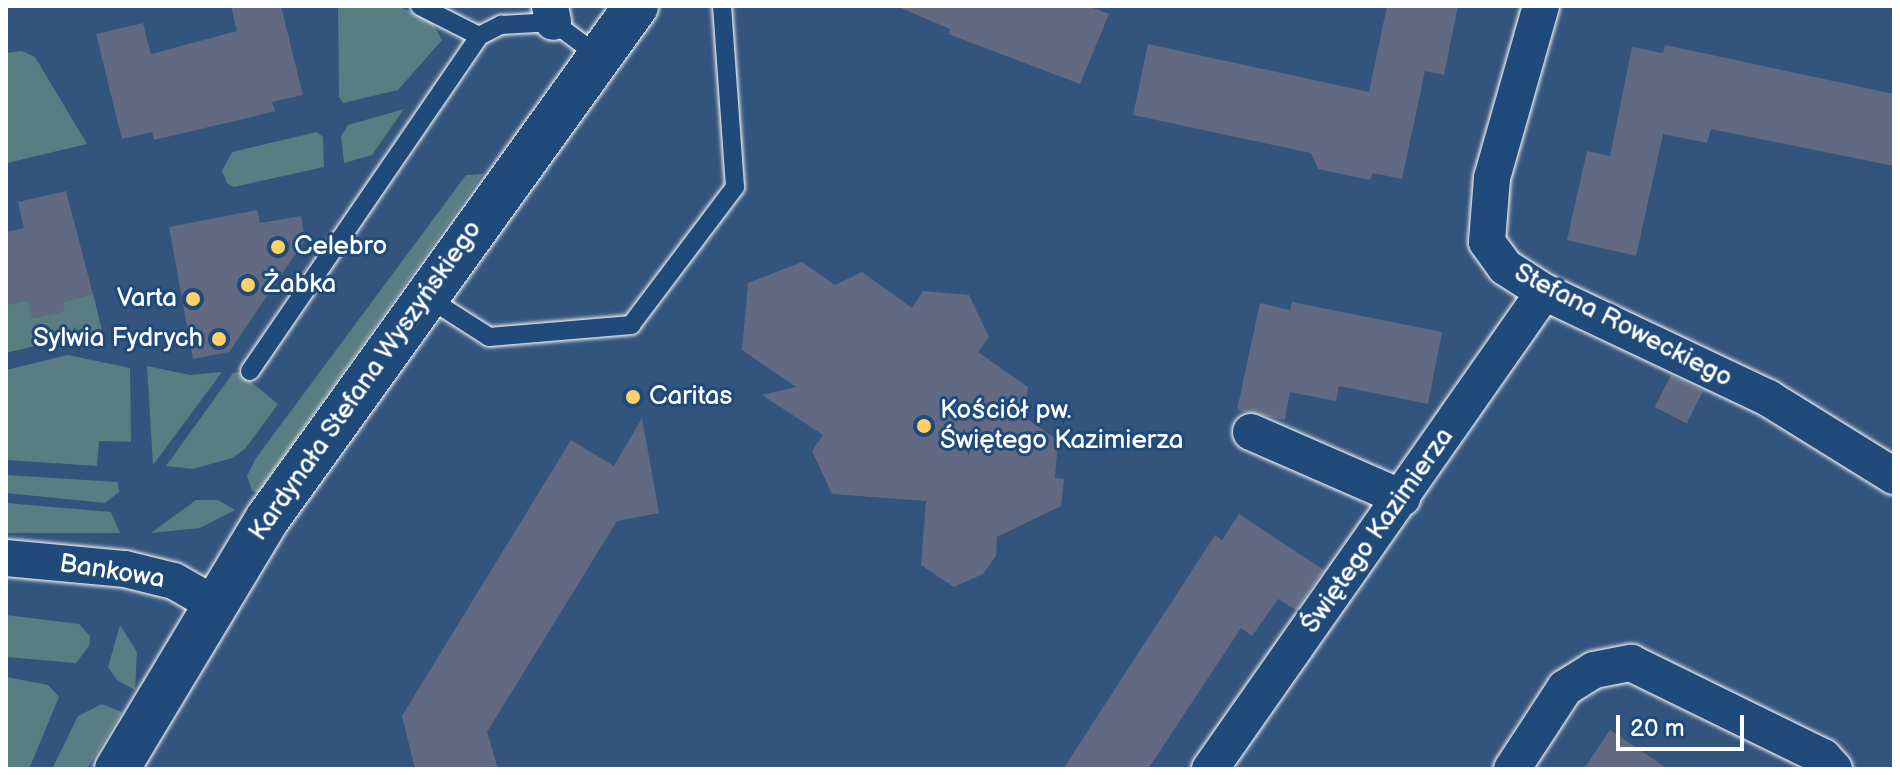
<!DOCTYPE html>
<html>
<head>
<meta charset="utf-8">
<style>
  body { margin:0 }
  #map { position:relative; width:1900px; height:775px; overflow:hidden; background:#33547c; font-family:"Balsamiq Sans",sans-serif }
  div>[style] { position:absolute }
  [style*='--x'] { left:calc(var(--x)*1px); top:calc(var(--y)*1px); width:calc(var(--w)*1px); rotate:calc(var(--a)*1deg) }
  .green>* { inset:0; background:#597d82 }
  .building>* { inset:0; background:#616a82; transform-origin:0 0 }
  .roads { filter:drop-shadow(0 0 2px #fff) drop-shadow(0 0 2px #fff) }
  .service>* { height:18px; margin:-9px; padding:0 9px; transform-origin:9px; border-radius:9px; background:#1f4a7a }
  .minor>* { height:36px; margin:-18px; padding:0 18px; transform-origin:18px; border-radius:18px; background:#1f4a7a }
  .tertiary>* { height:44px; margin:-22px; padding:0 22px; transform-origin:22px; border-radius:22px; background:#1f4a7a }
  .dots>* { width:22px; height:22px; translate:-50% -50%; box-sizing:border-box; border:4px solid #1f4a7a; border-radius:50% }
  span { translate:-50% -50%; white-space:nowrap; text-align:center; line-height:1.15; -webkit-text-stroke:6px #1f4a7a; paint-order:stroke }
  .poi-label { font-size:26px; color:#fff }
  .left { translate:0 -50%; text-align:left }
  .right { translate:-100% -50%; text-align:right }
  .street-label { font-size:26px; color:#fff }
  .frame { position:absolute; inset:0; border:8px solid #fff; pointer-events:none }
  .scale { position:absolute; left:1616px; top:715px; width:128px; height:36px; box-sizing:border-box; border:4px solid #fff; border-top:0; padding-left:10px; font-size:24px; line-height:28px; white-space:nowrap; color:#fff; -webkit-text-stroke:6px #1f4a7a; paint-order:stroke }
</style>
</head>
<body>
<div id="map">
  <div class="green">
    <div style="clip-path:polygon(338px 6px,398px 6px,432px 22px,442px 40px,398px 90px,343px 103px,339px 97px)"></div>
    <div style="clip-path:polygon(22px 51px,35px 57px,87px 144px,7px 163px,6px 53px)"></div>
    <div style="clip-path:polygon(404px 109px,372px 155px,344px 163px,341px 136px,348px 125px)"></div>
    <div style="clip-path:polygon(317px 132px,323px 137px,324px 167px,234px 187px,227px 183px,222px 171px,232px 152px)"></div>
    <div style="clip-path:polygon(483px 174px,258px 492px,252px 491px,247px 476px,256px 458px,466px 175px)"></div>
    <div style="clip-path:polygon(93px 294px,102px 330px,6px 353px,6px 305px,28px 300px,33px 318px,64px 311px,62px 302px)"></div>
    <div style="clip-path:polygon(68px 355px,130px 368px,131px 442px,99px 441px,97px 466px,6px 460px,6px 370px)"></div>
    <div style="clip-path:polygon(147px 366px,190px 375px,222px 372px,153px 465px)"></div>
    <div style="clip-path:polygon(239px 372px,278px 404px,245px 449px,232px 458px,193px 469px,166px 466px,233px 373px)"></div>
    <div style="clip-path:polygon(6px 475px,118px 482px,119px 492px,105px 503px,6px 493px)"></div>
    <div style="clip-path:polygon(196px 500px,218px 500px,235px 510px,200px 528px,151px 533px)"></div>
    <div style="clip-path:polygon(6px 503px,111px 512px,120px 533px,6px 533px)"></div>
    <div style="clip-path:polygon(6px 615px,79px 624px,90px 636px,89px 646px,76px 663px,6px 657px)"></div>
    <div style="clip-path:polygon(120px 625px,137px 652px,135px 690px,117px 680px,108px 667px)"></div>
    <div style="clip-path:polygon(6px 677px,48px 685px,59px 697px,29px 769px,6px 769px)"></div>
    <div style="clip-path:polygon(102px 704px,122px 712px,87px 769px,52px 769px,78px 716px)"></div>
  </div>
  <div class="building">
    <div style="clip-path:polygon(231px 6px,281px 6px,303px 95px,272px 102px,275px 111px,243px 119px,154px 140px,152px 132px,122px 139px,96px 34px,143px 23px,151px 54px,237px 31px)"></div>
    <div style="clip-path:polygon(896px 6px,1088px 6px,1109px 14px,1080px 84px,948px 34px,950px 29px)"></div>
    <div style="clip-path:polygon(1387px 6px,1458px 6px,1444px 75px,1425px 71px,1402px 179px,1373px 173px,1370px 180px,1318px 169px,1311px 153px,1133px 115px,1148px 44px,1369px 92px)"></div>
    <div style="clip-path:polygon(1665px 45px,1894px 94px,1894px 166px,1711px 129px,1707px 143px,1663px 134px,1636px 256px,1567px 240px,1587px 151px,1610px 156px,1632px 47px,1663px 53px)"></div>
    <div style="clip-path:polygon(66px 191px,93px 294px,62px 302px,65px 311px,32px 318px,28px 300px,6px 305px,6px 232px,24px 228px,18px 202px)"></div>
    <div style="clip-path:polygon(257px 210px,260px 223px,301px 216px,305px 240px,229px 352px,193px 359px,169px 227px)"></div>
    <div style="clip-path:polygon(802px 262px,835px 285px,862px 272px,912px 308px,923px 291px,969px 295px,989px 337px,978px 352px,1028px 387px,1024px 417px,1058px 440px,1055px 478px,1064px 479px,1061px 506px,997px 537px,996px 556px,983px 574px,954px 587px,921px 565px,926px 501px,832px 494px,812px 451px,823px 435px,762px 395px,796px 387px,742px 350px,748px 283px)"></div>
    <div style="clip-path:polygon(1292px 302px,1442px 332px,1428px 404px,1339px 386px,1336px 401px,1290px 392px,1285px 420px,1237px 410px,1260px 303px,1290px 310px)"></div>
    <div style="left:1671px;top:375px;width:36px;height:36px;rotate:27deg"></div>
    <div style="clip-path:polygon(642px 418px,659px 513px,617px 521px,487px 732px,498px 769px,415px 769px,402px 716px,571px 440px,614px 466px)"></div>
    <div style="clip-path:polygon(1239px 514px,1324px 570px,1296px 610px,1278px 599px,1252px 636px,1241px 628px,1148px 769px,1063px 769px,1215px 535px,1222px 540px)"></div>
    <div style="clip-path:polygon(1610px 730px,1668px 769px,1584px 769px)"></div>
  </div>
  <div class="roads">
    <div class="service">
      <div style="--x:420;--y:6;--w:66;--a:27"></div>
      <div style="--x:425;--y:296;--w:76;--a:32.6"></div>
      <div style="--x:489;--y:337;--w:143;--a:-4.8"></div>
      <div style="--x:631;--y:325;--w:173;--a:-53"></div>
      <div style="--x:735;--y:187;--w:181;--a:-94.1"></div>
      <div style="--x:250;--y:371;--w:406;--a:-55.6"></div>
      <div style="--x:479;--y:36;--w:25;--a:-27"></div>
      <div style="--x:501;--y:25;--w:52;--a:-3.3"></div>
      <div style="--x:553;--y:22;--w:59;--a:36.7"></div>
    </div>
    <div class="minor">
      <div style="--x:550;--y:6;--w:16;--a:79"></div>
      <div style="--x:1541;--y:6;--w:179;--a:105.9"></div>
      <div style="--x:1492;--y:178;--w:64;--a:94.5"></div>
      <div style="--x:1487;--y:242;--w:31;--a:54"></div>
      <div style="--x:1505;--y:267;--w:46;--a:32.7"></div>
      <div style="--x:1544;--y:292;--w:248;--a:25.3"></div>
      <div style="--x:1768;--y:398;--w:148;--a:31.8"></div>
      <div style="--x:1251;--y:432;--w:165;--a:23.6"></div>
      <div style="--x:6;--y:558;--w:120;--a:5.3"></div>
      <div style="--x:125;--y:569;--w:50;--a:13.8"></div>
      <div style="--x:174;--y:581;--w:46;--a:29.9"></div>
      <div style="--x:1210;--y:769;--w:582;--a:-55"></div>
      <div style="--x:1512;--y:769;--w:97;--a:-56.8"></div>
      <div style="--x:1565;--y:688;--w:34;--a:-32"></div>
      <div style="--x:1594;--y:670;--w:38;--a:-11"></div>
      <div style="--x:1631;--y:663;--w:214;--a:26.1"></div>
      <div style="--x:1823;--y:757;--w:16;--a:47"></div>
    </div>
    <div class="tertiary">
      <div style="--x:117;--y:769;--w:293;--a:-59"></div>
      <div style="--x:268;--y:518;--w:631;--a:-54.29"></div>
    </div>
  </div>
  <div class="dots">
    <div style="left:278px;top:247px;background:#ffd166"></div>
    <div style="left:248px;top:285px;background:#ffd166"></div>
    <div style="left:193px;top:299px;background:#ffd166"></div>
    <div style="left:219px;top:339px;background:#ffd166"></div>
    <div style="left:633px;top:397px;background:#ffd166"></div>
    <div style="left:924px;top:426px;background:#ffd166"></div>
  </div>
  <div class="poi-label">
    <span class="left" style="left:294px;top:247px">Celebro</span>
    <span class="left" style="left:264px;top:285px">Żabka</span>
    <span class="right" style="left:177px;top:299px">Varta</span>
    <span class="right" style="left:203px;top:339px">Sylwia Fydrych</span>
    <span class="left" style="left:649px;top:397px">Caritas</span>
    <span class="left" style="left:940px;top:426px">Kościół pw.<br>Świętego Kazimierza</span>
  </div>
  <div class="street-label">
    <span style="left:1623px;top:326px;rotate:27deg">Stefana Roweckiego</span>
    <span style="left:366px;top:381px;rotate:-55deg">Kardynała Stefana Wyszyńskiego</span>
    <span style="left:1378px;top:531px;rotate:-55deg">Świętego Kazimierza</span>
    <span style="left:112px;top:572px;rotate:9deg">Bankowa</span>
  </div>
  <div class="frame"></div>
  <div class="scale">20 m</div>
</div>
</body>
</html>
